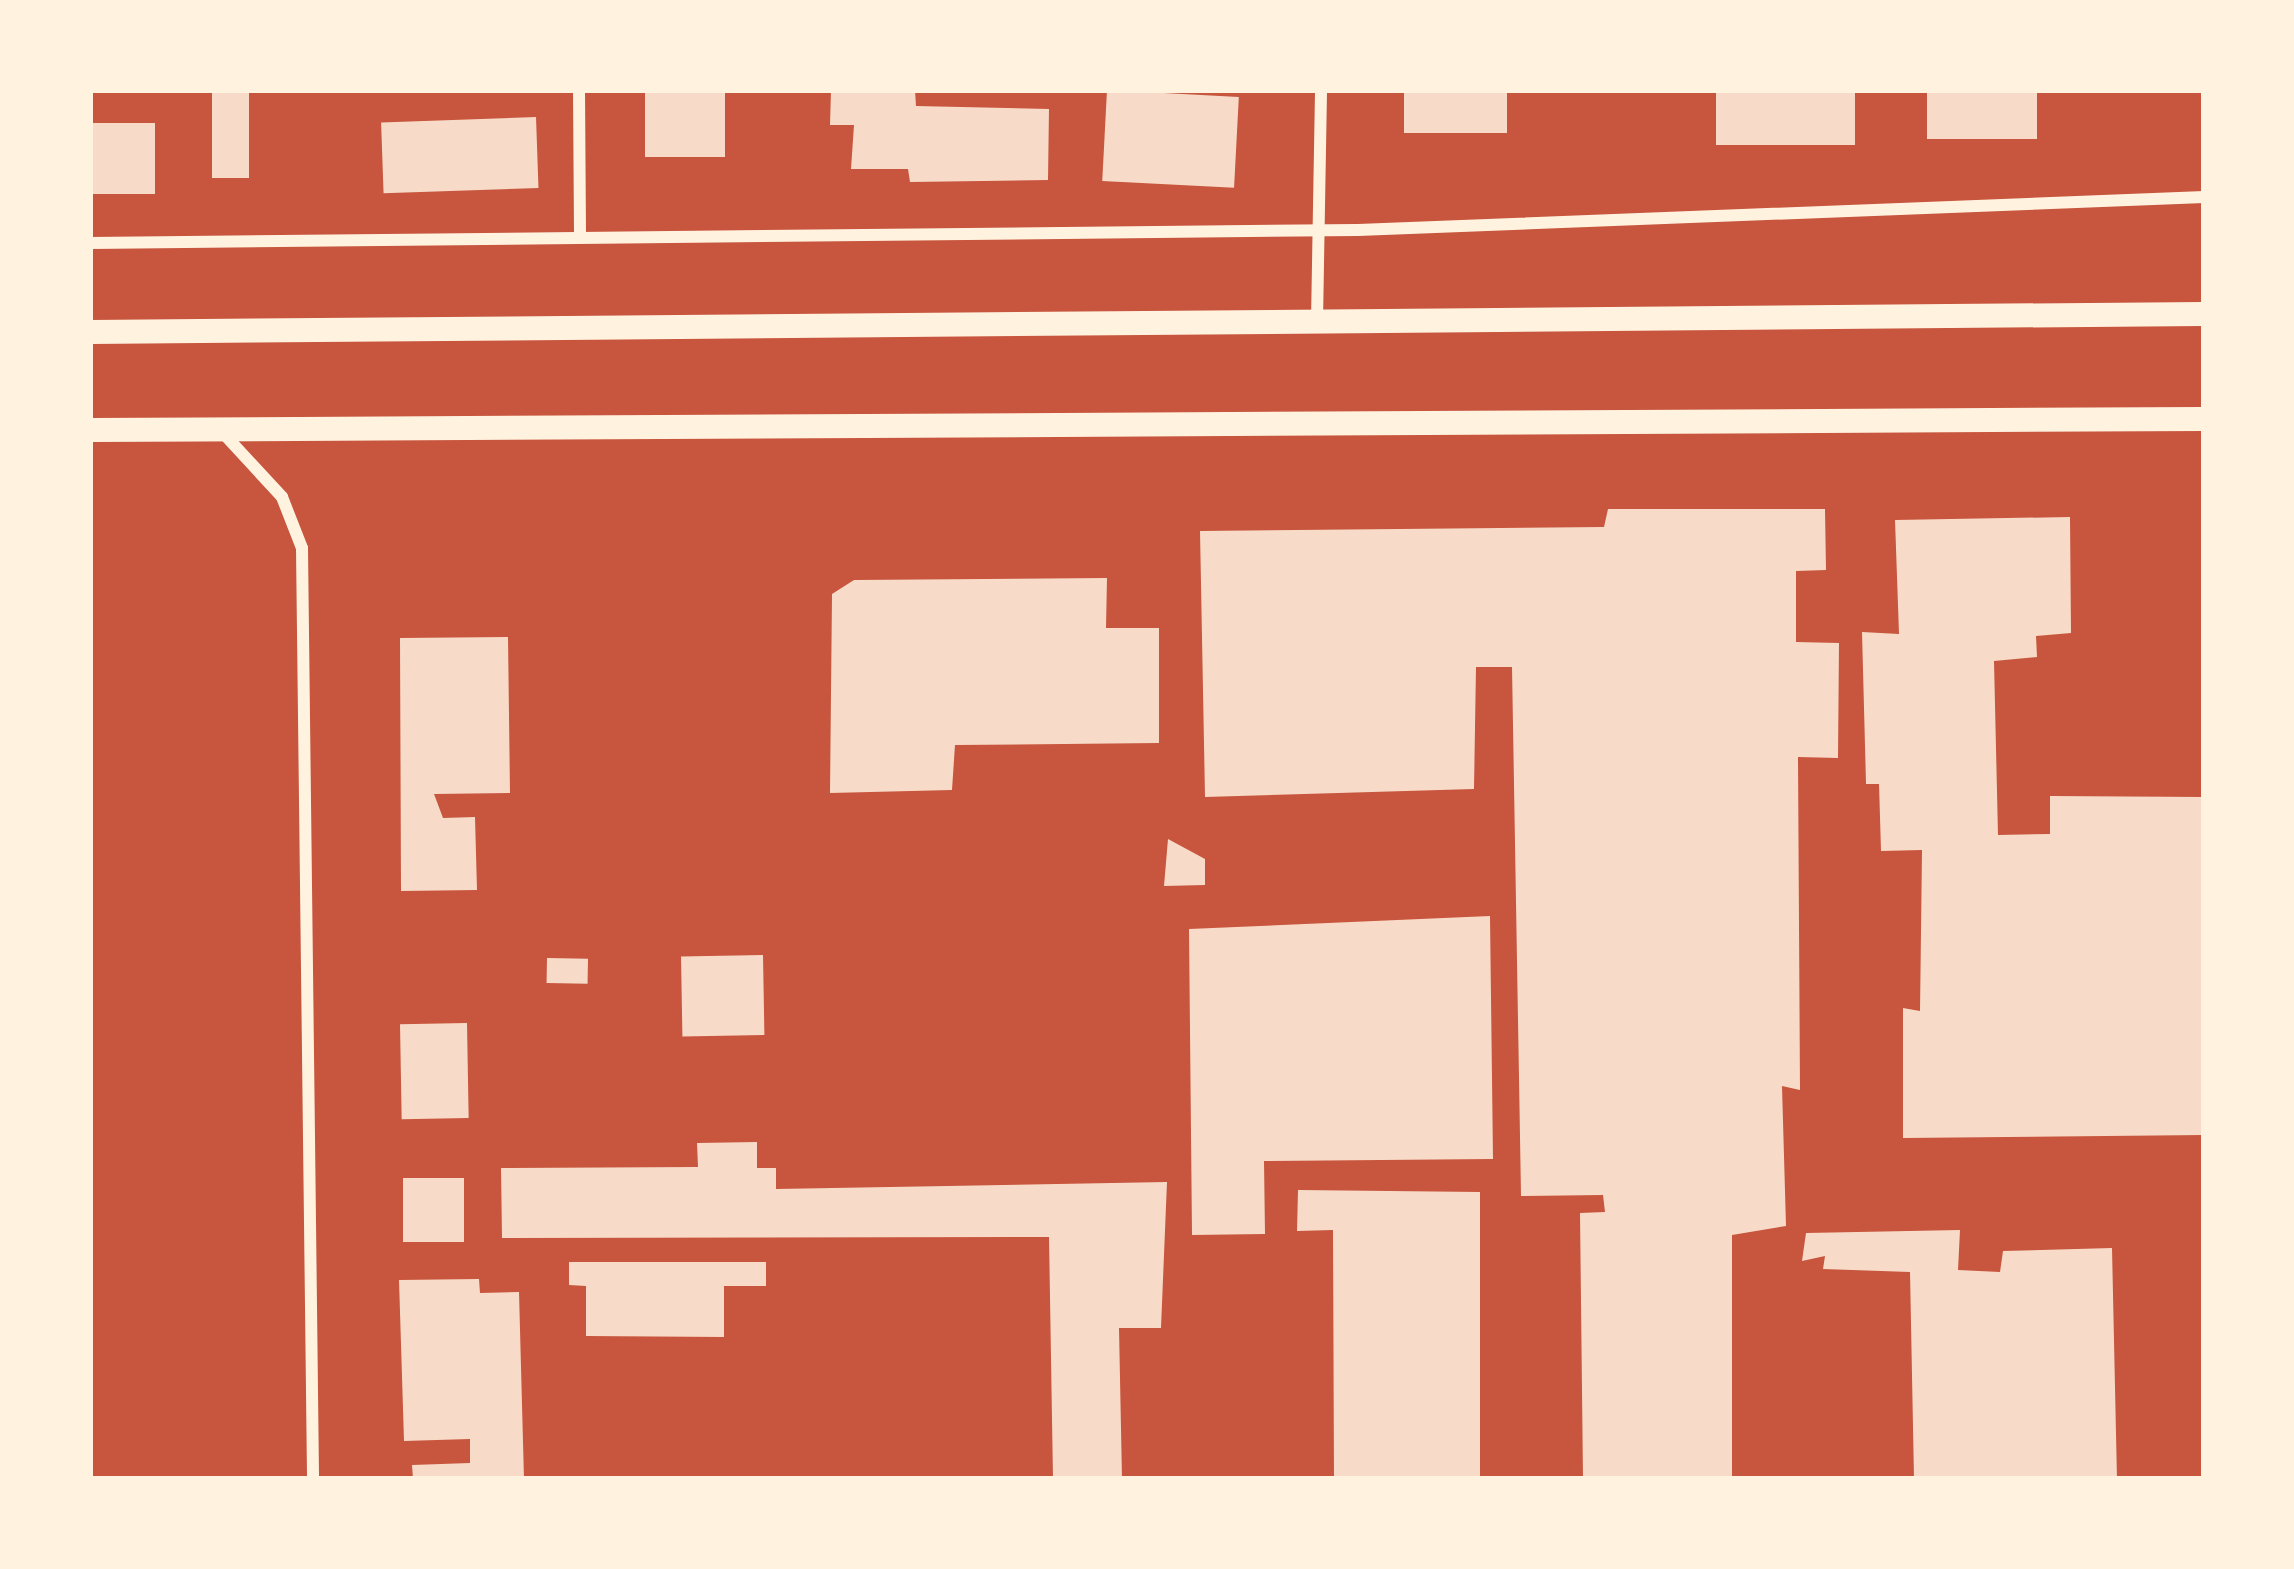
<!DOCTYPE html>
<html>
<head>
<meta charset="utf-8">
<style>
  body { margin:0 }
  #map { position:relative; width:2294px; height:1569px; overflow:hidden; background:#c8553d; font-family:Rubik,sans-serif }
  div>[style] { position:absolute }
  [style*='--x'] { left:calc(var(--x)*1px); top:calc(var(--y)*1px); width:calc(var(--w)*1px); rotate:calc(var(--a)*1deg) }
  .building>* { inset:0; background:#f7dbc8; transform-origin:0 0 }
  .minor>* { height:12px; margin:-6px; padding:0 6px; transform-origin:6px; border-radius:6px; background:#fff3e0 }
  .secondary>* { height:24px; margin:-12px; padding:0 12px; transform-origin:12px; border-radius:12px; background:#fff3e0 }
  span { translate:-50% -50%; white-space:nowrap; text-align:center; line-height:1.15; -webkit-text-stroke:10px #fff3e0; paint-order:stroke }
  .frame { position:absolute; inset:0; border:93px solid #fff3e0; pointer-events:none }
</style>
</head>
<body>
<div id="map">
  <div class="building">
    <div style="left:212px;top:90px;width:37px;height:88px"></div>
    <div style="left:645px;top:90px;width:80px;height:67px"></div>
    <div style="clip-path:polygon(831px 90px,915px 90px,916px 106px,1049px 109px,1048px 180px,910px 182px,908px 169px,851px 169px,854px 125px,830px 125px)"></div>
    <div style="left:1107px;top:90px;width:132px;height:91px;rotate:3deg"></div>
    <div style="left:1404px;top:90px;width:103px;height:43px"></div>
    <div style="left:1716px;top:90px;width:139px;height:55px"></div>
    <div style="left:1927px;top:90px;width:110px;height:49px"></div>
    <div style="left:536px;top:117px;width:71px;height:155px;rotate:88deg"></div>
    <div style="left:90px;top:123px;width:65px;height:71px"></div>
    <div style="clip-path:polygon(1608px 509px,1825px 509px,1826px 570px,1796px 571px,1796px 642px,1839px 643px,1838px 758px,1798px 757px,1800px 1090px,1782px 1086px,1786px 1226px,1732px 1235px,1732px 1479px,1583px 1479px,1580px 1213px,1605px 1212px,1603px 1195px,1521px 1196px,1512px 667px,1476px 667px,1474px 789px,1205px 797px,1200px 531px,1604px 527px)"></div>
    <div style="clip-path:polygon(2070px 517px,2071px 633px,2036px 636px,2037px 657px,1994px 661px,1998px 835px,2050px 834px,2050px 796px,2204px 797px,2204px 1135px,1903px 1138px,1903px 1008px,1920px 1011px,1922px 850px,1881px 851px,1879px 784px,1866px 784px,1862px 632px,1899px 634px,1895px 520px)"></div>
    <div style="clip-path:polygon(1107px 578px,1106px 628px,1159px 628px,1159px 743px,955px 745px,952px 790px,830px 793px,832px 594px,854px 580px)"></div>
    <div style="clip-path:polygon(508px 637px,510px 793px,434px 794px,443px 818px,475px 817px,477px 890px,401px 891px,400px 638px)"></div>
    <div style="clip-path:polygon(1168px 839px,1205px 859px,1205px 885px,1164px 886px)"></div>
    <div style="clip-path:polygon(1490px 916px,1493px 1159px,1264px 1161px,1265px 1234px,1192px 1235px,1189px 929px)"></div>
    <div style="left:763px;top:955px;width:80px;height:82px;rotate:89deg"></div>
    <div style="left:547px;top:958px;width:41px;height:25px;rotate:1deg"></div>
    <div style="left:467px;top:1023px;width:95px;height:67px;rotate:89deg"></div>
    <div style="clip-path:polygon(757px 1142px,757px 1168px,776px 1168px,776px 1189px,1167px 1182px,1161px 1328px,1119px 1328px,1122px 1479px,1053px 1479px,1049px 1237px,502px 1238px,501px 1168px,698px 1167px,697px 1143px)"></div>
    <div style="left:403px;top:1178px;width:61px;height:64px"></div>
    <div style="clip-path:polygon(1298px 1190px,1480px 1192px,1480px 1479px,1334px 1479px,1333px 1230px,1297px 1231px)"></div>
    <div style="clip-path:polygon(1960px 1230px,1958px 1270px,2000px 1272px,2003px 1251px,2112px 1248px,2117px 1479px,1914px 1479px,1910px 1272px,1823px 1269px,1825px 1256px,1802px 1261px,1806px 1233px)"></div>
    <div style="clip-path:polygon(569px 1262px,766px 1262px,766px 1286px,724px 1286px,724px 1337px,586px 1336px,586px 1286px,569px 1285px)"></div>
    <div style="clip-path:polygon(479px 1279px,480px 1293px,519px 1292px,524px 1479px,413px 1479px,412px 1465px,470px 1463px,470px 1439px,404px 1441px,399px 1280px)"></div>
  </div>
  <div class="minor">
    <div style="--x:579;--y:90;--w:146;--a:89.6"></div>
    <div style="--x:90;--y:243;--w:1268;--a:-0.59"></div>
    <div style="--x:1358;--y:230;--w:847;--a:-2.23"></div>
    <div style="--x:1317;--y:321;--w:231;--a:-89"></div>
    <div style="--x:223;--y:433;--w:87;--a:47.3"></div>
    <div style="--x:282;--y:497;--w:55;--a:68.6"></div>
    <div style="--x:302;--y:548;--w:931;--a:89.32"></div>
  </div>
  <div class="secondary">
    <div style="--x:90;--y:332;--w:2114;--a:-0.49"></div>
    <div style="--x:90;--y:430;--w:2114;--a:-0.3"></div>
  </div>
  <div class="frame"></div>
</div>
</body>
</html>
